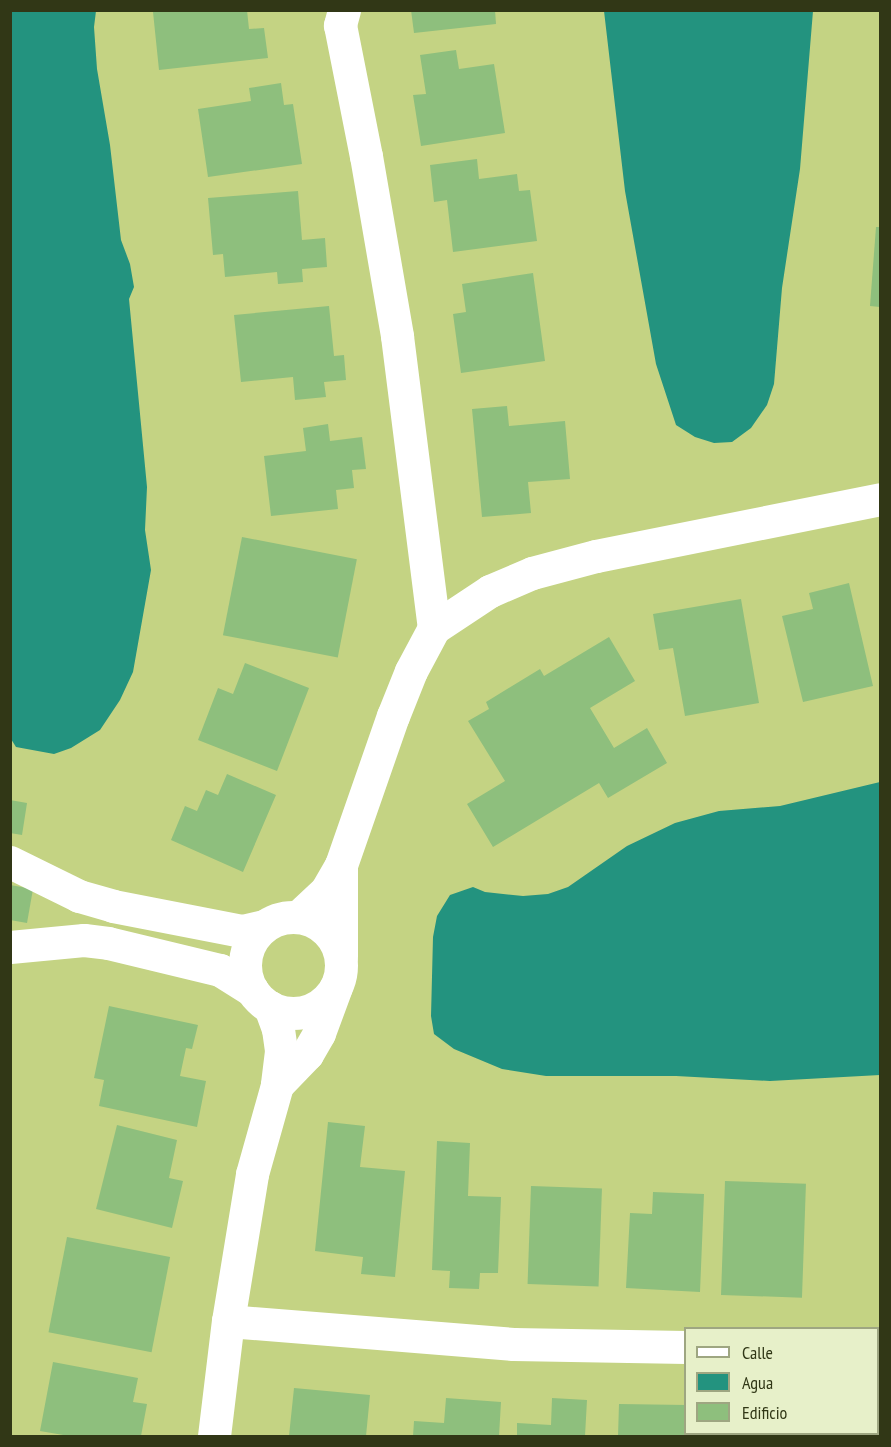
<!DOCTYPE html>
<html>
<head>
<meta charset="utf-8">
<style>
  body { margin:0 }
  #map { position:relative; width:891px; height:1447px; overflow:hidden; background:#c4d383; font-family:"PT Sans Narrow",sans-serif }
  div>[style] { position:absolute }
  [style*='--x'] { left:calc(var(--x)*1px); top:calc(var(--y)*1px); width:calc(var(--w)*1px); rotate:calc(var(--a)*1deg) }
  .water>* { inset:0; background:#23937f }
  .building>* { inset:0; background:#8ebf7d; transform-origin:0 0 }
  .minor>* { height:33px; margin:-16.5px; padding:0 16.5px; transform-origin:16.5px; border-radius:16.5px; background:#fff }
  .minor>.ring { margin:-16.5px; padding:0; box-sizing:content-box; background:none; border:33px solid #fff; border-radius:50% }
  span { translate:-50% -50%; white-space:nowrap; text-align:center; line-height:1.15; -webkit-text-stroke:5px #e7f0c9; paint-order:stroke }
  .frame { position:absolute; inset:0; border:12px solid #313716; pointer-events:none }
  .legend { position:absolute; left:684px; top:1327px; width:195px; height:108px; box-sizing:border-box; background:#e7f0c9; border:2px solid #9ea681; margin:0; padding:8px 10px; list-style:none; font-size:18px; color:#313716 }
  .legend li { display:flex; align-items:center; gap:12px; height:30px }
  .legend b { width:30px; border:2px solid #9ea681 }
</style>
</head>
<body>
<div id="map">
  <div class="water">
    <div style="clip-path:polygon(10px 11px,96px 11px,94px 27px,97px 69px,110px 145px,121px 240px,130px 264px,134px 287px,129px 299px,147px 487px,145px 530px,151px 570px,133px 672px,120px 700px,100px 730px,71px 748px,54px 754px,16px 747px,11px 739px)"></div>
    <div style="clip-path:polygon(604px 11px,813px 11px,800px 169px,782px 288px,774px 384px,767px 405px,751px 428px,732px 442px,714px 443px,695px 437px,676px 425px,656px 364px,625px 191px)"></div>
    <div style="clip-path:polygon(880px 782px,880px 1075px,770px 1081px,676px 1076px,546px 1076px,502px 1069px,454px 1049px,434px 1034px,431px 1016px,433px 937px,437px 916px,450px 895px,473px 887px,485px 892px,523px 896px,548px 894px,568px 887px,627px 846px,675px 823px,719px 811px,780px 806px)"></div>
  </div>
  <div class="building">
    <div style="clip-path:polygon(171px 10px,247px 10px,249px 29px,264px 28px,268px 58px,159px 70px,153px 12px)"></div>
    <div style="clip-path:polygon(411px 10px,495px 10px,496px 24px,414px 33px)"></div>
    <div style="clip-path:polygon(456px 50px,459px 69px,494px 64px,505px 133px,421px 146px,413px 95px,426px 94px,420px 55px)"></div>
    <div style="clip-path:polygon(281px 83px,284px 105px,293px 104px,302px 164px,208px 177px,198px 109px,251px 101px,249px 88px)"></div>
    <div style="clip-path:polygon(477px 159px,479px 179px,517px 174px,519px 191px,530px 190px,537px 241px,453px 252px,447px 200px,434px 202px,430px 165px)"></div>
    <div style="clip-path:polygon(298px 191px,302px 240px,325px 238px,327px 267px,302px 269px,303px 282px,278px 284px,277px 272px,225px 277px,223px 254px,213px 255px,208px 198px)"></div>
    <div style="clip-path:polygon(876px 227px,880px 227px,880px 307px,870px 306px)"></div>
    <div style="clip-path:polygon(533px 273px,545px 361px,461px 373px,453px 314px,466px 312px,462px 284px)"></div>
    <div style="clip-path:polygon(329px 306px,334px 356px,344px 355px,346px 380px,324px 382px,326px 397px,295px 400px,293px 377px,241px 382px,234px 315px)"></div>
    <div style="clip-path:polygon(507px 406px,509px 426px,565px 421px,570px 479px,528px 482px,531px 513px,482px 517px,472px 409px)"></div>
    <div style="clip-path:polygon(328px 424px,330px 441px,362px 437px,366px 469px,352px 470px,354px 488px,336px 490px,338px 509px,271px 516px,264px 456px,306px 451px,303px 428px)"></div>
    <div style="left:242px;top:537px;width:117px;height:100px;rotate:11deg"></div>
    <div style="clip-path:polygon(849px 583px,873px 686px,803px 702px,782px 616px,813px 609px,809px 593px)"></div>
    <div style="clip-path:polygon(741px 599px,759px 703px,685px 716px,673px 648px,659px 650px,653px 614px)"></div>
    <div style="clip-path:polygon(609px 637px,635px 681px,590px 708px,614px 748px,647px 728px,667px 763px,608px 798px,599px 783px,493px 847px,467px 804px,505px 781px,468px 721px,489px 709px,486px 702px,540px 669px,544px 676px)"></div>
    <div style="clip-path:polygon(245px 663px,309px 688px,277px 771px,198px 740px,218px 688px,233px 694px)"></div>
    <div style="clip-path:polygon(227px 774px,276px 795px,243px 872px,171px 840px,185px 806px,197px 811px,206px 790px,218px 795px)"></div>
    <div style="clip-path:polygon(10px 800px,27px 803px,22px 835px,10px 833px)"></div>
    <div style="clip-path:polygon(10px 885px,33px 889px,27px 923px,10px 920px)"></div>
    <div style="clip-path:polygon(109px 1006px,198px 1025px,192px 1049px,186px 1048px,180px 1076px,206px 1081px,197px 1127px,99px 1106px,104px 1080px,94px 1078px)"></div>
    <div style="clip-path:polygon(328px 1122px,365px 1126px,360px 1167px,405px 1171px,395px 1277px,361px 1274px,363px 1257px,315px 1251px)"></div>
    <div style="clip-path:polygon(117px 1125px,177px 1140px,169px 1178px,183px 1181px,172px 1228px,96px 1209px)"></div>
    <div style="clip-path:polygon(437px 1141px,470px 1143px,468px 1196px,501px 1197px,498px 1273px,480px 1273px,479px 1289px,449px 1288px,450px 1271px,432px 1270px)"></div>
    <div style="left:725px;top:1181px;width:81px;height:114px;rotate:2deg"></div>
    <div style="left:531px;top:1186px;width:71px;height:98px;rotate:2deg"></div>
    <div style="clip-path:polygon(653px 1192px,704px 1194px,700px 1292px,626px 1288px,630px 1213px,652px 1214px)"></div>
    <div style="left:67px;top:1237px;width:105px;height:97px;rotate:11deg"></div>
    <div style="clip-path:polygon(53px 1362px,138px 1378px,133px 1402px,147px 1404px,141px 1436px,69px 1436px,40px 1431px)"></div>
    <div style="clip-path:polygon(294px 1388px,370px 1395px,366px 1436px,289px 1436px)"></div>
    <div style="clip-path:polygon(446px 1398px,501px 1402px,499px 1436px,413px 1436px,414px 1421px,444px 1423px)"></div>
    <div style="clip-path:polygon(552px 1398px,587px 1400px,585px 1436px,517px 1436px,517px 1423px,551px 1425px)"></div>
    <div style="clip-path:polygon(619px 1404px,686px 1405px,686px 1434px,695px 1434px,695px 1436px,618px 1436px)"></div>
    <div style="left:727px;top:1434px;width:82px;height:2px"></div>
  </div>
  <div class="minor">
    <div style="--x:344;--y:10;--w:16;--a:105"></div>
    <div style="--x:340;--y:25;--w:134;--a:78.8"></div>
    <div style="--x:366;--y:156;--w:183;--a:80.2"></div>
    <div style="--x:397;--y:336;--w:294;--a:82.8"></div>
    <div style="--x:10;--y:862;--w:77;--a:26.2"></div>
    <div style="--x:79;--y:896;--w:35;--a:16"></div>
    <div style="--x:113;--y:906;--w:131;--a:11"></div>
    <div style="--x:242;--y:931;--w:23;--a:-13"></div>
    <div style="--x:341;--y:865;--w:158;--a:-70.8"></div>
    <div style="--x:393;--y:716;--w:48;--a:-68.2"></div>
    <div style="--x:411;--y:671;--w:49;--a:-61.9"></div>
    <div style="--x:434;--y:628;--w:67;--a:-33.5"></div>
    <div style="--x:490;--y:591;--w:46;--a:-23.2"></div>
    <div style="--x:532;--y:573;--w:66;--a:-14.9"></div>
    <div style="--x:596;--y:556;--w:290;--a:-11.3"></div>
    <div style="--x:298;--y:917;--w:38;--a:-43"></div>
    <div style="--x:326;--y:891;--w:30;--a:-60"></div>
    <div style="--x:341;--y:865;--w:91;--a:90"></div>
    <div class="ring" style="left:245px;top:917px;width:63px;height:63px"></div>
    <div style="--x:10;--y:947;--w:74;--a:-5.4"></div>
    <div style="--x:84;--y:940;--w:24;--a:7"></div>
    <div style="--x:108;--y:943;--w:115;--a:13.6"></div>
    <div style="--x:220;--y:970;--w:38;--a:32"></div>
    <div style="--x:270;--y:1007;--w:23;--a:70"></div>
    <div style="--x:278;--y:1029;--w:22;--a:82"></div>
    <div style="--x:281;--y:1051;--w:34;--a:97"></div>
    <div style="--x:277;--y:1085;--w:43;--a:-45.9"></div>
    <div style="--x:307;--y:1054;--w:24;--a:-60"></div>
    <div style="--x:319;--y:1033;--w:49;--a:-69.7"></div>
    <div style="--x:228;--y:1321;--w:286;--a:4.6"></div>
    <div style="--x:513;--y:1344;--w:173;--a:1"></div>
    <div style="--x:878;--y:1346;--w:2;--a:0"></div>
    <div style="--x:214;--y:1436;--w:116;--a:-83.1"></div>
    <div style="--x:228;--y:1321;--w:149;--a:-80.7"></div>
    <div style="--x:252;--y:1174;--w:92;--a:-74.3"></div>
  </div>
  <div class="frame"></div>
  <ul class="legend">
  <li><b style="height:8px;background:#fff"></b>Calle</li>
  <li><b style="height:16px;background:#23937f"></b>Agua</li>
  <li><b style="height:16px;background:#8ebf7d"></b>Edificio</li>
  </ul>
</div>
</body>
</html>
